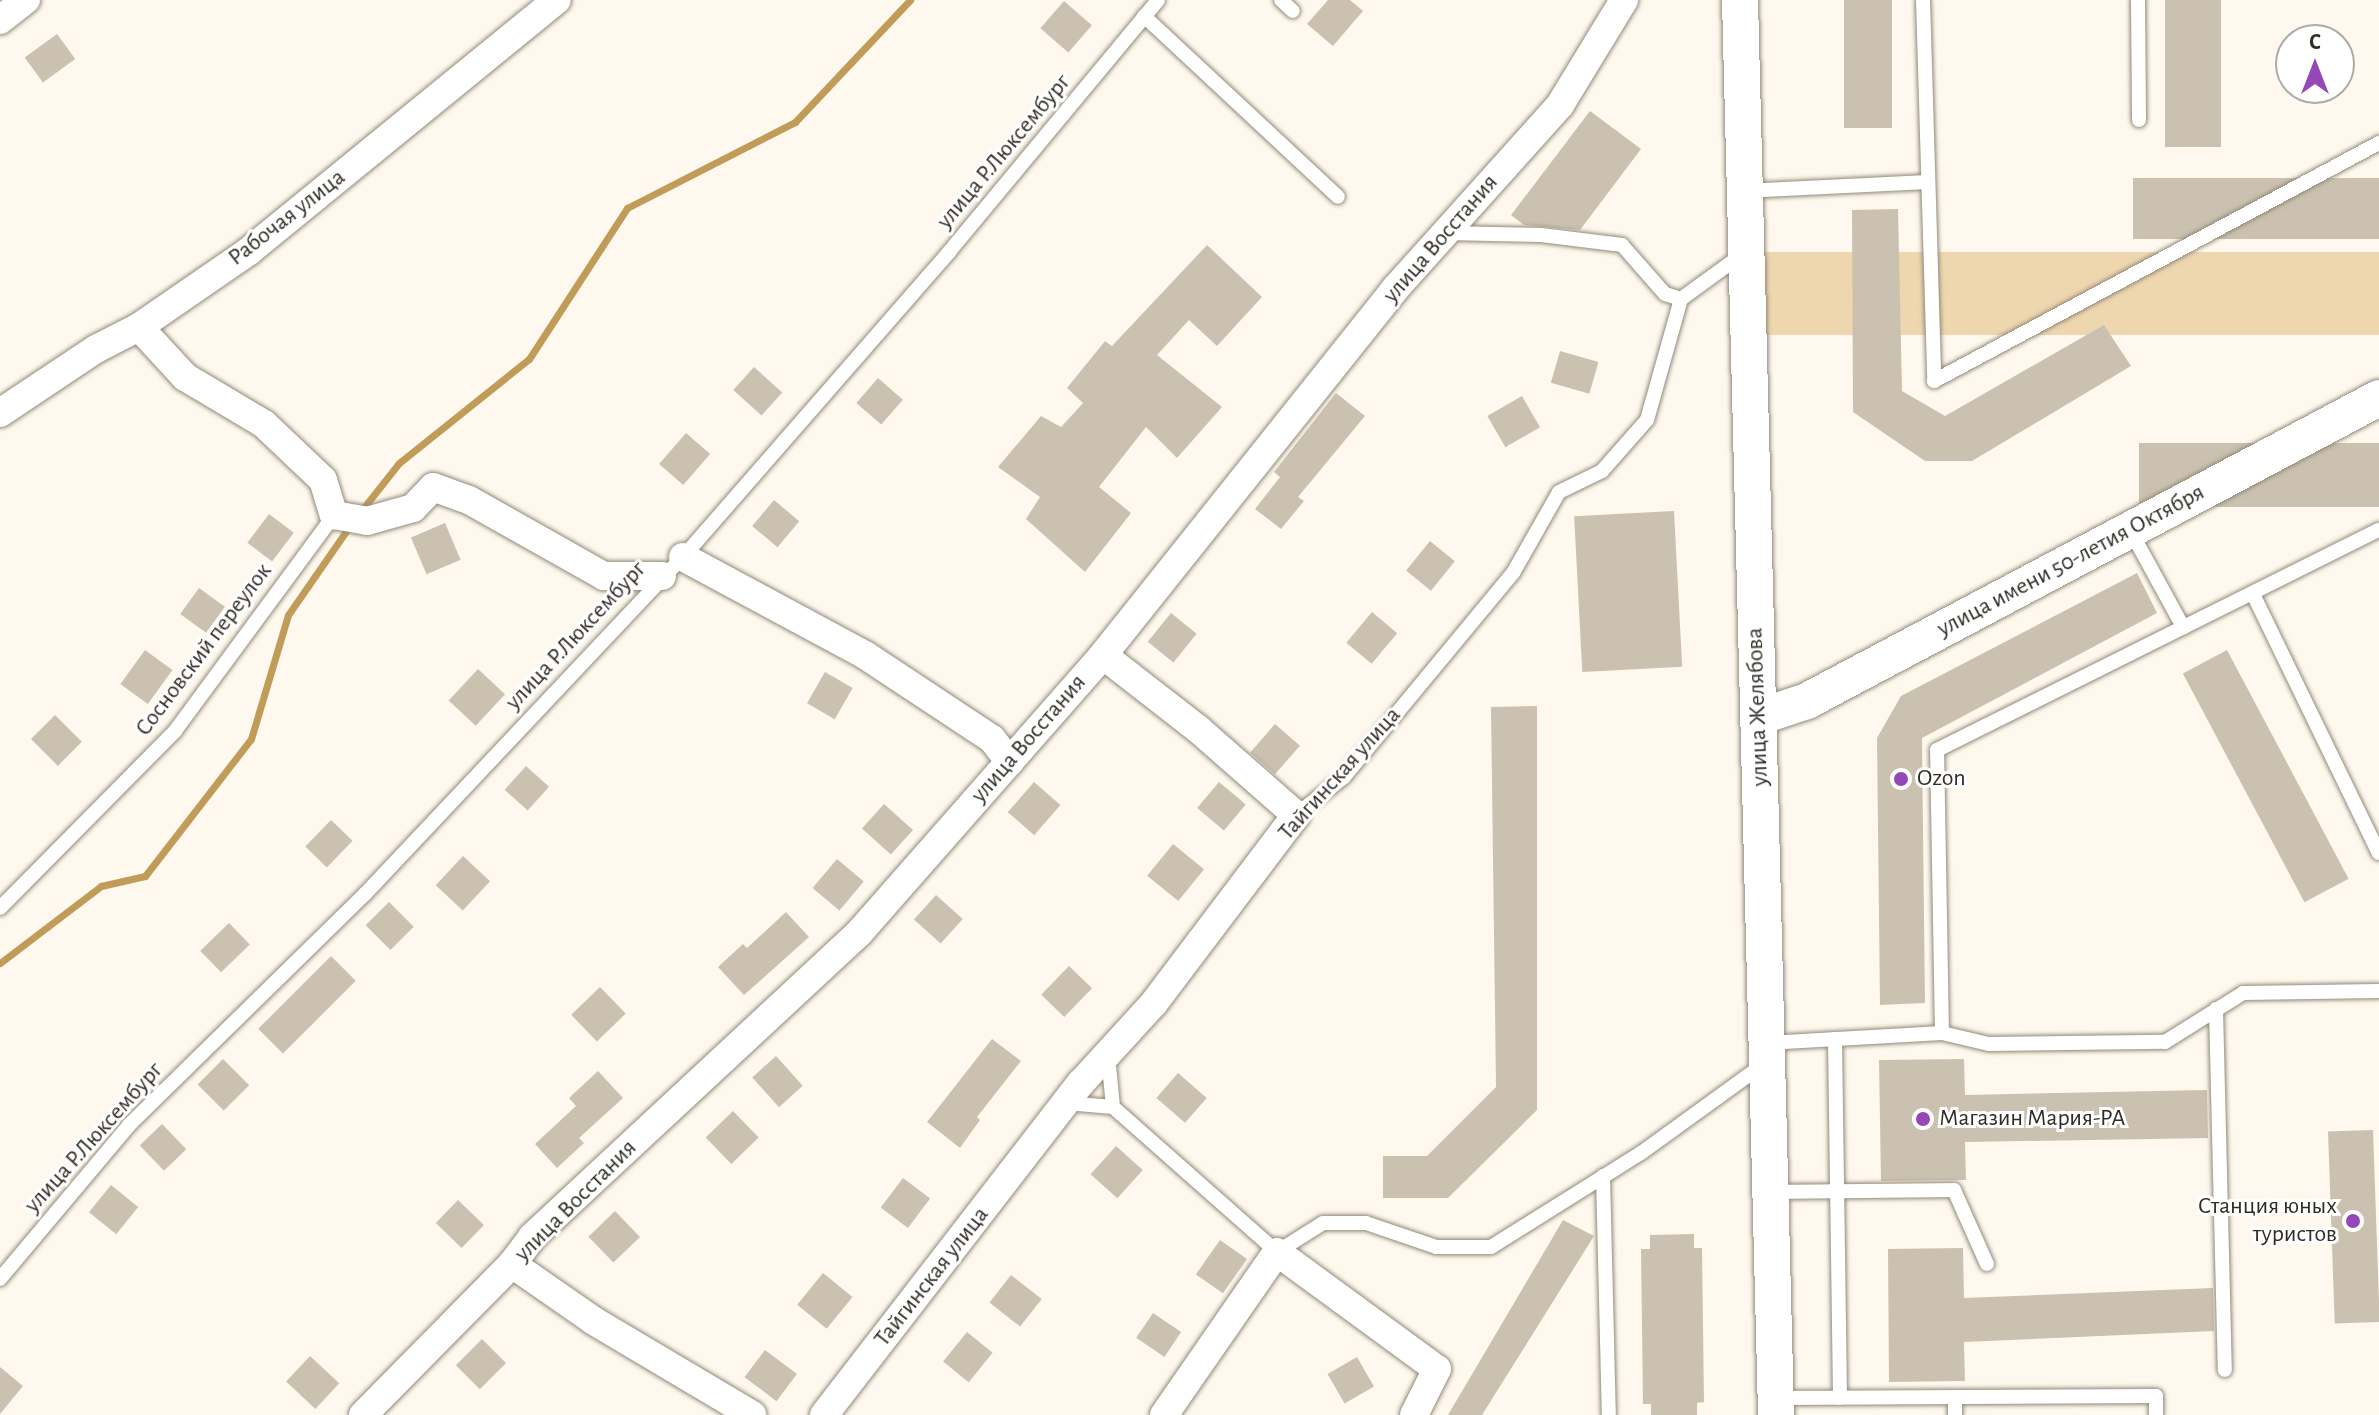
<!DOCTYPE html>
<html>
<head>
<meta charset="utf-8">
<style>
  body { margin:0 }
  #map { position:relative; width:2379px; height:1415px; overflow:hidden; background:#fef8ee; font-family:"Alegreya Sans",sans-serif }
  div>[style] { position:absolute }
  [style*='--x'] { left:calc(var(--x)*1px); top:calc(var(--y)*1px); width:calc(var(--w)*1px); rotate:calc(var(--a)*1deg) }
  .green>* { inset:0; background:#eed7af; transform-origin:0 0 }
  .stream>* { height:7px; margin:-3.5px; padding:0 3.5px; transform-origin:3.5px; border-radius:3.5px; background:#c19c59 }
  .building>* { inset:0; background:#cbc1b0; transform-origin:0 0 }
  .roads { filter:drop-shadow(0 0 2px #928979) drop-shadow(0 0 2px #928979) }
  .service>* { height:14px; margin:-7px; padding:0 7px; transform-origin:7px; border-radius:7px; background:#fff }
  .minor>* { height:28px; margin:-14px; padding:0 14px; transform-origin:14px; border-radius:14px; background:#fff }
  .tertiary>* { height:36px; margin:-18px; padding:0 18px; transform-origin:18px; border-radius:18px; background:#fff }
  .dots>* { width:22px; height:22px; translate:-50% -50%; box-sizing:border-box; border:4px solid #fff; border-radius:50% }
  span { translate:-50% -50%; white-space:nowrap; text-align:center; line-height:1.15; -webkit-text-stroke:6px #fff; paint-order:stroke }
  .street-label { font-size:24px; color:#302c26 }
  .poi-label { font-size:24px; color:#302c26 }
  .left { translate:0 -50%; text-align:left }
  .right { translate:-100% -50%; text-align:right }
  .north { position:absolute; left:2275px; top:24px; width:80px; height:80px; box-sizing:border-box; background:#fff; border:2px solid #acaba8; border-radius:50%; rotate:0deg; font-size:22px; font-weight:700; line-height:32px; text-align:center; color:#302c26 }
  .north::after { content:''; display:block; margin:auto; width:28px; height:36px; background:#9547b8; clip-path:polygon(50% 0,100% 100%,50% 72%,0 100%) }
</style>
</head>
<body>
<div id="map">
  <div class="green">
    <div style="left:2379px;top:252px;width:83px;height:630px;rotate:90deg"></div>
  </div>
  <div class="stream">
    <div style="--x:361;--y:511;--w:61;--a:-51.6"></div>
    <div style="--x:399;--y:463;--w:166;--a:-38.7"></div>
    <div style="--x:529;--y:359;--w:180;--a:-57"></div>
    <div style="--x:627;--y:208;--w:189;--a:-27.1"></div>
    <div style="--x:795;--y:122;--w:168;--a:-46.7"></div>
    <div style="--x:0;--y:963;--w:127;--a:-37.3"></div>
    <div style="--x:101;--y:886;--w:45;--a:-12.8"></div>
    <div style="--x:145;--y:876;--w:173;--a:-52.3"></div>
    <div style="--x:251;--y:739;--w:129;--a:-73.4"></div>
    <div style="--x:288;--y:615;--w:111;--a:-55.3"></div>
  </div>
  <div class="building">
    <div style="clip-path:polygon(1328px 0,1350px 0,1363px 11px,1333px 46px,1307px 24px)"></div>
    <div style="left:1844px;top:0;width:48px;height:128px"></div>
    <div style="left:2165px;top:0;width:56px;height:147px"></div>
    <div style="left:1064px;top:1px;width:37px;height:36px;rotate:41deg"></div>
    <div style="left:57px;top:34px;width:31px;height:40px;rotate:54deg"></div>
    <div style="clip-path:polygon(1590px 111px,1641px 149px,1580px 230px,1524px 225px,1511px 215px)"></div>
    <div style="left:2379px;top:178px;width:61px;height:246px;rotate:90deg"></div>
    <div style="clip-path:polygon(1898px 209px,1902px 391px,1945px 416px,2104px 325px,2131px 366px,1972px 461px,1925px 461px,1853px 412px,1852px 210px)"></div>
    <div style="clip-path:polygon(1207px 245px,1262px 297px,1217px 346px,1189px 320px,1157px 355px,1222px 407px,1177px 458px,1146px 427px,1099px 487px,1131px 513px,1085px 572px,1026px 519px,1040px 497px,998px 467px,1041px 416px,1061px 427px,1083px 403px,1067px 388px,1105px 341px,1112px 346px)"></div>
    <div style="left:1560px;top:351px;width:40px;height:33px;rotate:16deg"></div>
    <div style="left:754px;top:367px;width:38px;height:31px;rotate:42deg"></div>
    <div style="left:878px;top:378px;width:33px;height:33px;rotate:41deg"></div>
    <div style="clip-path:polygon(1336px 393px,1365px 416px,1298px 497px,1304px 501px,1281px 529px,1255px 509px,1280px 477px,1274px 472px)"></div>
    <div style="left:1522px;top:396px;width:36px;height:40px;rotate:60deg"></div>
    <div style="left:686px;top:433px;width:32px;height:41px;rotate:41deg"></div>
    <div style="left:2379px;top:443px;width:64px;height:240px;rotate:90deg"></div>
    <div style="left:774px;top:500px;width:33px;height:34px;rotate:40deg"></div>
    <div style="left:1674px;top:511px;width:156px;height:100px;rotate:87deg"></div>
    <div style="left:269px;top:514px;width:31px;height:36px;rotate:37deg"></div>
    <div style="left:445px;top:523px;width:40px;height:37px;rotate:67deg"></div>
    <div style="left:1430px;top:541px;width:32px;height:38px;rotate:39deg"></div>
    <div style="clip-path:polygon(2137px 573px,2157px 613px,1922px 738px,1925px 1003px,1880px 1005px,1877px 738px,1901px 696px)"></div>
    <div style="left:199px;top:588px;width:32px;height:32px;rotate:36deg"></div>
    <div style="left:1372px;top:612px;width:33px;height:40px;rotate:40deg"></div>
    <div style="left:1171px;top:613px;width:33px;height:37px;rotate:39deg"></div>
    <div style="left:145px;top:650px;width:34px;height:42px;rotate:36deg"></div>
    <div style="left:2227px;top:650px;width:259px;height:50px;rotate:62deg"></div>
    <div style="left:478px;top:669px;width:37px;height:43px;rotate:43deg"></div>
    <div style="left:825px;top:672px;width:32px;height:36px;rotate:30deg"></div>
    <div style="clip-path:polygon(1537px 706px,1537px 1110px,1448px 1198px,1383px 1198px,1383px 1156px,1427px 1156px,1496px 1087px,1491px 707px)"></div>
    <div style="left:55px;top:715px;width:38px;height:34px;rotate:45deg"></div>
    <div style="left:1275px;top:724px;width:33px;height:38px;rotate:41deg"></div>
    <div style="left:526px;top:766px;width:31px;height:32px;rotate:42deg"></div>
    <div style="left:1034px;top:782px;width:35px;height:40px;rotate:41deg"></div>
    <div style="left:1219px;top:782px;width:35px;height:34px;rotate:40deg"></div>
    <div style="left:884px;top:804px;width:39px;height:33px;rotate:42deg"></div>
    <div style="left:331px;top:820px;width:30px;height:37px;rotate:44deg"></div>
    <div style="left:1173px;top:844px;width:40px;height:41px;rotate:39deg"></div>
    <div style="left:463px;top:856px;width:37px;height:40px;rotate:43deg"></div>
    <div style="left:837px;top:859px;width:35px;height:38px;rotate:40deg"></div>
    <div style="left:936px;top:895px;width:36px;height:33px;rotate:42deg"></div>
    <div style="left:389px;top:902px;width:35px;height:33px;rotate:45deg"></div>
    <div style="clip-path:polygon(786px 912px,809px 937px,744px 995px,718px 967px,743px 944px,747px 948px)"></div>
    <div style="left:229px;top:923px;width:30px;height:40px;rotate:46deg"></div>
    <div style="left:331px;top:956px;width:35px;height:103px;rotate:45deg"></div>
    <div style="left:1069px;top:966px;width:32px;height:40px;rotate:44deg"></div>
    <div style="left:600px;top:987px;width:37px;height:40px;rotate:46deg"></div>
    <div style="clip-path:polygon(992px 1039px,1021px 1061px,977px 1117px,980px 1120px,960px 1148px,927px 1122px)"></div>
    <div style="left:776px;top:1056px;width:40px;height:32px;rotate:48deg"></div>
    <div style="left:223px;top:1059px;width:37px;height:36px;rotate:45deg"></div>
    <div style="clip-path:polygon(1964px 1059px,1965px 1095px,2207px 1090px,2208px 1138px,1965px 1142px,1966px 1180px,1881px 1181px,1879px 1060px)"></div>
    <div style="clip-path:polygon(598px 1071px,623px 1098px,579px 1138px,584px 1143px,557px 1168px,535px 1144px,576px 1106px,569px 1098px)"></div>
    <div style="left:1178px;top:1073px;width:38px;height:33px;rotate:41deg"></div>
    <div style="left:733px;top:1111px;width:37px;height:38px;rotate:46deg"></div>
    <div style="left:162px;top:1124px;width:35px;height:31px;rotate:46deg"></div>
    <div style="left:2373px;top:1130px;width:192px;height:45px;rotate:88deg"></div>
    <div style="left:1116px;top:1146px;width:36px;height:38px;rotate:42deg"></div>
    <div style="left:903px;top:1178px;width:34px;height:37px;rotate:37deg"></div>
    <div style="left:111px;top:1185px;width:35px;height:35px;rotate:39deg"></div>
    <div style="left:458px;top:1200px;width:36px;height:32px;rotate:44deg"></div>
    <div style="left:615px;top:1211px;width:36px;height:37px;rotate:46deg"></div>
    <div style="clip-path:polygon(1563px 1220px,1594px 1236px,1482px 1415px,1448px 1415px)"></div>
    <div style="clip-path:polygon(1694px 1234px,1694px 1248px,1702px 1248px,1704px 1402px,1697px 1403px,1697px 1415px,1651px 1415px,1651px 1404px,1643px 1404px,1641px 1249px,1650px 1249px,1650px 1235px)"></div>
    <div style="left:1220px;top:1240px;width:33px;height:42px;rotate:35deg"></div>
    <div style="clip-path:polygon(1963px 1248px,1964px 1298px,2213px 1288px,2214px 1331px,1964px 1342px,1965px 1381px,1889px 1382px,1888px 1249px)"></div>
    <div style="left:823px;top:1273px;width:38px;height:41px;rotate:39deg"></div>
    <div style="left:1011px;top:1275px;width:39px;height:35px;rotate:38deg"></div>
    <div style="left:1153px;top:1313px;width:34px;height:30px;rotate:34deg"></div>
    <div style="left:967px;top:1332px;width:33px;height:38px;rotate:39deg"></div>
    <div style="left:482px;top:1339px;width:34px;height:37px;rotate:45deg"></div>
    <div style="left:765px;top:1350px;width:40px;height:34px;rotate:37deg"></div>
    <div style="left:310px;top:1356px;width:40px;height:35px;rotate:43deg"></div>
    <div style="left:1357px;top:1357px;width:34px;height:34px;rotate:60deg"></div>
    <div style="clip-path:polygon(0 1367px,23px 1386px,0 1414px)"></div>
  </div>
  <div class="roads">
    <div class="service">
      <div style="--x:1281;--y:0;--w:16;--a:43"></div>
      <div style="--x:1923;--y:0;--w:381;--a:88.3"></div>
      <div style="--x:1934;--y:381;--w:505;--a:-28.14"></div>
      <div style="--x:2138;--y:0;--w:120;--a:89.5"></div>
      <div style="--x:1144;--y:16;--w:265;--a:43"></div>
      <div style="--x:1745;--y:191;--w:181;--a:-2.8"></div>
      <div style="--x:1445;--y:233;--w:96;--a:1.2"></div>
      <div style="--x:1541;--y:235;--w:82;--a:7"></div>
      <div style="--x:1622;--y:245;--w:65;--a:48.7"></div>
      <div style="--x:1665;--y:294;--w:17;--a:17"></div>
      <div style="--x:2130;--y:530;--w:111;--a:61.3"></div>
      <div style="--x:2253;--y:594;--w:288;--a:64.1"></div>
      <div style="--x:1296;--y:815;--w:61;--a:-38.4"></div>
      <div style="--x:1344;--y:777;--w:265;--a:-50.4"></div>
      <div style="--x:1513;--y:573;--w:93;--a:-60.4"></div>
      <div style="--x:1559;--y:492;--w:48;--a:-26"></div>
      <div style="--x:1602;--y:471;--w:68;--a:-48.6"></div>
      <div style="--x:1647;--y:420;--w:126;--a:-74.3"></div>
      <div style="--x:1681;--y:299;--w:78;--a:-36.1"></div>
      <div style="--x:0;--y:908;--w:249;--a:-45.3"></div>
      <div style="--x:175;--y:731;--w:268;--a:-53.6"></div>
      <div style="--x:2216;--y:1009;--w:361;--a:88.6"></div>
      <div style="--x:1942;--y:1033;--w:283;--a:-91"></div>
      <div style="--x:1937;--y:750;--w:494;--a:-26.5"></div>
      <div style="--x:1835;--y:1039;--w:359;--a:89.2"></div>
      <div style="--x:1767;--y:1043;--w:175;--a:-3.3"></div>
      <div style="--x:1942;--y:1033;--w:48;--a:13.2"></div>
      <div style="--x:1989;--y:1044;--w:176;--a:-0.7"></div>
      <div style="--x:2165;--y:1042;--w:92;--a:-32.1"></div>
      <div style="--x:2243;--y:993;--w:136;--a:-0.8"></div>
      <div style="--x:1066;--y:1103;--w:47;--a:4.9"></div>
      <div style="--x:1113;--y:1107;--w:52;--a:-95.5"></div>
      <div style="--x:1113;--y:1107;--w:219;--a:41.5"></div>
      <div style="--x:1277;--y:1252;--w:54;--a:-32.2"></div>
      <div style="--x:1323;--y:1223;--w:43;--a:0"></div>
      <div style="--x:1366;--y:1223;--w:74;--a:18.9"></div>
      <div style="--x:1436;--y:1247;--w:55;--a:0"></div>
      <div style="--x:1491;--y:1247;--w:177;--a:-32.1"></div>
      <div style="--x:1641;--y:1153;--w:152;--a:-35.9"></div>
      <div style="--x:1603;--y:1176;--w:239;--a:88.6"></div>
      <div style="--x:1772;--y:1192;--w:182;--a:-0.6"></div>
      <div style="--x:1954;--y:1190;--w:81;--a:66"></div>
      <div style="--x:0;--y:1279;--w:201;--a:-50"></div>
      <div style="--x:129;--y:1125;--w:330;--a:-44.4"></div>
      <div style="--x:365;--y:894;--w:463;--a:-46.7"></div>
      <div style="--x:683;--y:557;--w:405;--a:-48.9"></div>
      <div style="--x:949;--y:252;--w:327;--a:-50.3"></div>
      <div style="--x:1776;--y:1398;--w:380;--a:-0.3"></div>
      <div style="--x:2156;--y:1396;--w:19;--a:90"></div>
      <div style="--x:1955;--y:1398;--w:17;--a:90"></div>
    </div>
    <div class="minor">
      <div style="--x:0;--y:20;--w:33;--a:-38"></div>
      <div style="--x:139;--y:327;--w:68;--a:47.4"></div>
      <div style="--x:185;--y:377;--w:92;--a:30.7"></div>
      <div style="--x:264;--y:424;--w:81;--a:43.5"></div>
      <div style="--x:323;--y:480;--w:37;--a:73"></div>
      <div style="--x:334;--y:515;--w:34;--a:10"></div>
      <div style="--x:367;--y:521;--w:48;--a:-15.8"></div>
      <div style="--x:413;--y:508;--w:29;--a:-46"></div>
      <div style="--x:433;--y:487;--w:38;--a:20"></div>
      <div style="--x:469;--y:500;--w:155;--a:29.4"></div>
      <div style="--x:604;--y:576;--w:58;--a:0"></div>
      <div style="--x:0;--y:413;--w:115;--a:-33.7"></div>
      <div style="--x:96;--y:349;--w:48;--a:-27.1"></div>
      <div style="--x:139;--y:327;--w:134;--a:-34.6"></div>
      <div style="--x:249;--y:251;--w:397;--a:-39.2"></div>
      <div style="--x:683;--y:557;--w:207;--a:28.3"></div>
      <div style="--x:865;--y:655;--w:152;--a:33.5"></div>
      <div style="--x:992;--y:739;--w:29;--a:52"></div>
      <div style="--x:512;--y:1264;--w:100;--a:34.8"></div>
      <div style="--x:594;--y:1321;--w:184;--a:30.7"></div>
      <div style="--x:363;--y:1415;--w:212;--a:-45.4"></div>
      <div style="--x:512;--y:1264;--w:34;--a:-53"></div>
      <div style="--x:532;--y:1237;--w:446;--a:-42.9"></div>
      <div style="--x:859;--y:933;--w:370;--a:-48.7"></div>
      <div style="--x:1103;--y:655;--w:468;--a:-51.4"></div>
      <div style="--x:1395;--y:289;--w:247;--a:-48.1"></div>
      <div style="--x:1560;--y:105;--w:123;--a:-58.6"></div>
      <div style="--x:824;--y:1415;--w:420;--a:-52.3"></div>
      <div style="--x:1081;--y:1083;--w:108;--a:-47.6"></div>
      <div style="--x:1154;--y:1003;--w:236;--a:-52.9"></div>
      <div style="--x:1296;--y:815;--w:130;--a:-138.7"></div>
      <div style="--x:1198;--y:729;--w:120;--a:-142.1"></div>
      <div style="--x:1164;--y:1415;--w:198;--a:-55.3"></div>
      <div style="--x:1277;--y:1252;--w:198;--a:36.2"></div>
      <div style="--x:1437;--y:1369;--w:51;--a:116.6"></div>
    </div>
    <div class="tertiary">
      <div style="--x:1740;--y:0;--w:1415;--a:88.54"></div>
      <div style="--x:1759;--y:717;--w:51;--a:-18.4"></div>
      <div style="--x:1807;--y:701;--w:647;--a:-27.91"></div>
    </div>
  </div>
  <div class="dots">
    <div style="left:1901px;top:779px;background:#9547b8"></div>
    <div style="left:1923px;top:1119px;background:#9547b8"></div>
    <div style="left:2353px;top:1221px;background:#9547b8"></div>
  </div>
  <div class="street-label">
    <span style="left:1004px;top:152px;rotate:-50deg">улица Р.Люксембург</span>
    <span style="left:287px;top:218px;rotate:-38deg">Рабочая улица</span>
    <span style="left:1441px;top:239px;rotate:-49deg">улица Восстания</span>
    <span style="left:2071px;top:561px;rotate:-28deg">улица имени 50-летия Октября</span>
    <span style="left:576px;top:636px;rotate:-47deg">улица Р.Люксембург</span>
    <span style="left:204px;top:650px;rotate:-53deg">Сосновский переулок</span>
    <span style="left:1758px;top:707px;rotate:-92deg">улица Желябова</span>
    <span style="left:1029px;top:739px;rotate:-49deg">улица Восстания</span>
    <span style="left:1340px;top:774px;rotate:-48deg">Тайгинская улица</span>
    <span style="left:94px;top:1138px;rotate:-48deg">улица Р.Люксембург</span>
    <span style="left:576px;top:1201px;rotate:-45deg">улица Восстания</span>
    <span style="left:932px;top:1277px;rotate:-52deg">Тайгинская улица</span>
  </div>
  <div class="poi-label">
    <span class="left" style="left:1917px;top:779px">Ozon</span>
    <span class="left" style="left:1939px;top:1119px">Магазин Мария-РА</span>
    <span class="right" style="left:2337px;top:1221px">Станция юных<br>туристов</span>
  </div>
  <div class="north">С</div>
</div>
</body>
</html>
